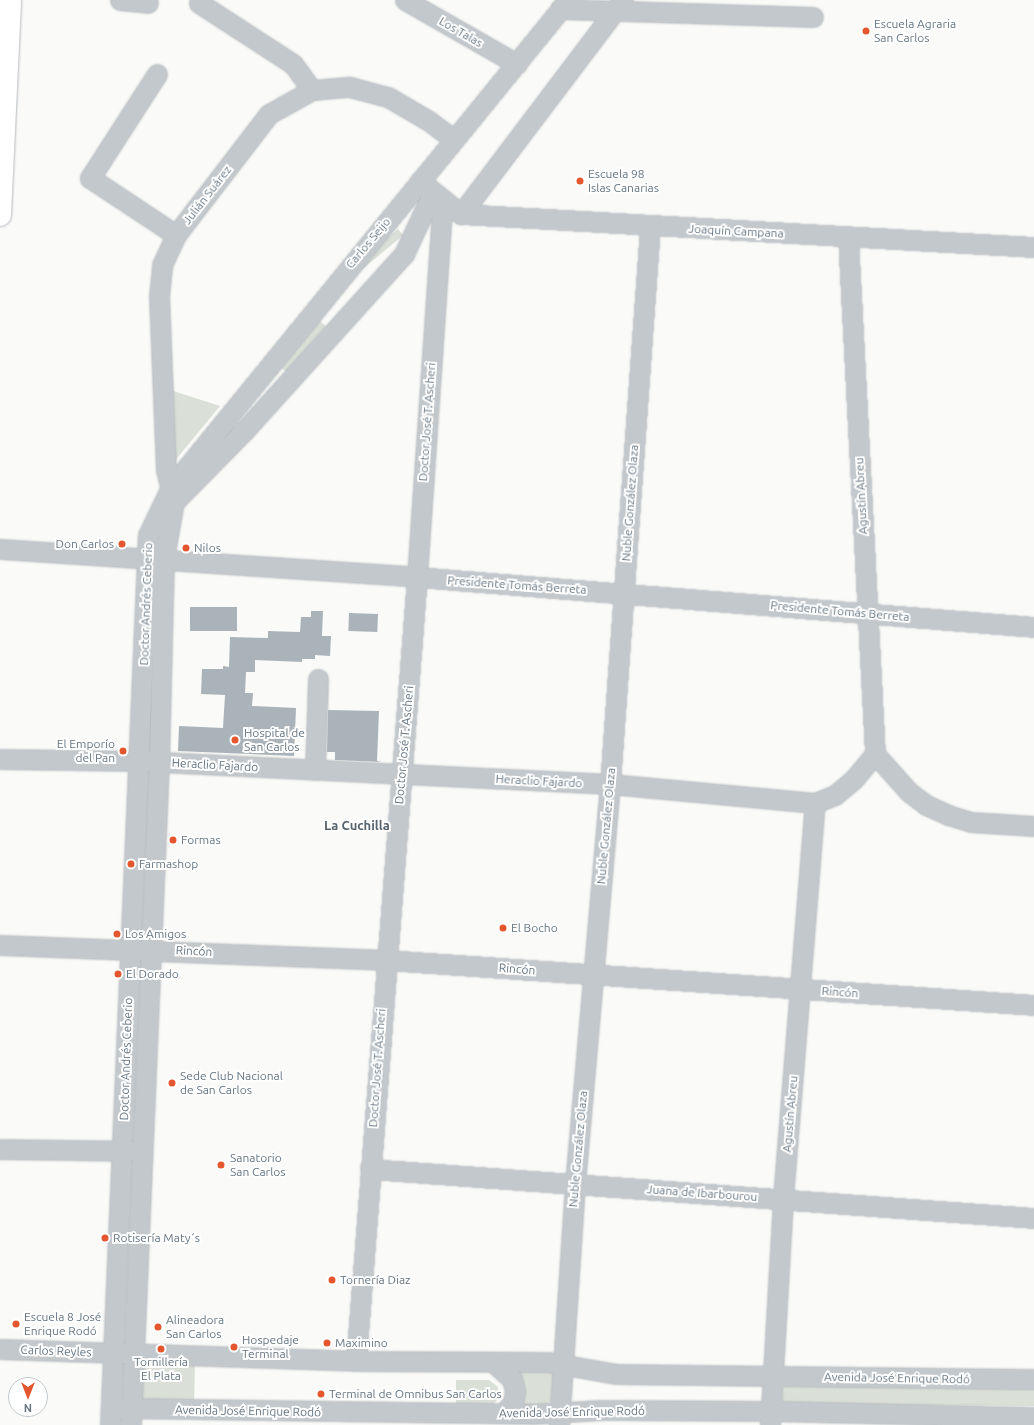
<!DOCTYPE html>
<html>
<head>
<meta charset="utf-8">
<style>
  body { margin:0 }
  #map { position:relative; width:1034px; height:1425px; overflow:hidden; background:#fafaf8; font-family:Ubuntu,sans-serif }
  div>[style] { position:absolute }
  [style*='--x'] { left:calc(var(--x)*1px); top:calc(var(--y)*1px); width:calc(var(--w)*1px); rotate:calc(var(--a)*1deg) }
  .green>* { inset:0; background:#dadfd7; transform-origin:0 0 }
  .building>* { inset:0; background:#aab3b9; transform-origin:0 0 }
  .roads { filter:drop-shadow(0 0 1px #b5babe) drop-shadow(0 0 1px #b5babe) }
  .minor>* { height:19px; margin:-9.5px; padding:0 9.5px; transform-origin:9.5px; border-radius:9.5px; background:#c3c8cc }
  .major>* { height:22px; margin:-11px; padding:0 11px; transform-origin:11px; border-radius:11px; background:#fff }
  .dots>* { width:11px; height:11px; translate:-50% -50%; box-sizing:border-box; border:2px solid #fff; border-radius:50% }
  span { translate:-50% -50%; white-space:nowrap; text-align:center; line-height:1.15; -webkit-text-stroke:4px #fff; paint-order:stroke }
  .poi-label { font-size:12px; color:#657683 }
  .left { translate:0 -50%; text-align:left }
  .right { translate:-100% -50%; text-align:right }
  .street-label { font-size:12px; color:#657683 }
  .neighbourhood-label { font-size:13px; color:#57646e; font-weight:700 }
  .north { position:absolute; left:8px; top:1377px; width:40px; height:40px; box-sizing:border-box; background:#fff; border:1px solid #c1c8cd; border-radius:50%; rotate:180deg; font-size:11px; font-weight:700; line-height:16px; text-align:center; color:#657683 }
  .north::after { content:''; display:block; margin:auto; width:14px; height:18px; background:#e4572e; clip-path:polygon(50% 0,100% 100%,50% 72%,0 100%) }
</style>
</head>
<body>
<div id="map">
  <div class="green">
    <div style="left:398px;top:229px;width:8px;height:106px;rotate:50deg"></div>
    <div style="clip-path:polygon(319px 320px,326px 326px,286px 372px,281px 367px)"></div>
    <div style="clip-path:polygon(167px 389px,220px 406px,173px 463px)"></div>
    <div style="clip-path:polygon(148px 1362px,195px 1363px,194px 1404px,139px 1403px,140px 1369px)"></div>
    <div style="clip-path:polygon(511px 1367px,554px 1370px,553px 1400px,543px 1406px,516px 1407px)"></div>
    <div style="clip-path:polygon(456px 1380px,489px 1380px,498px 1387px,499px 1398px,492px 1406px,456px 1407px)"></div>
    <div style="clip-path:polygon(785px 1386px,1034px 1389px,1034px 1406px,786px 1404px,781px 1401px,781px 1390px)"></div>
  </div>
  <div class="building">
    <div style="left:190px;top:607px;width:47px;height:24px"></div>
    <div style="clip-path:polygon(311px 611px,323px 611px,322px 636px,331px 636px,330px 656px,315px 655px,315px 659px,302px 659px,302px 662px,255px 660px,255px 672px,246px 672px,245px 693px,253px 693px,252px 706px,296px 708px,294px 756px,178px 751px,179px 726px,223px 728px,225px 695px,201px 694px,202px 669px,223px 669px,223px 666px,229px 667px,230px 637px,268px 638px,268px 631px,300px 632px,301px 617px,311px 617px)"></div>
    <div style="left:349px;top:613px;width:29px;height:18px;rotate:2deg"></div>
    <div style="clip-path:polygon(328px 710px,379px 711px,377px 761px,381px 762px,335px 760px,335px 752px,327px 752px)"></div>
  </div>
  <div class="roads">
    <div class="minor">
      <div style="--x:120;--y:0;--w:28;--a:6"></div>
      <div style="--x:405;--y:0;--w:129;--a:29.7"></div>
      <div style="--x:199;--y:3;--w:112;--a:33"></div>
      <div style="--x:293;--y:64;--w:32;--a:54"></div>
      <div style="--x:560;--y:9;--w:253;--a:1.8"></div>
      <div style="--x:157;--y:74;--w:124;--a:122.8"></div>
      <div style="--x:90;--y:178;--w:103;--a:33.5"></div>
      <div style="--x:420;--y:181;--w:53;--a:38.8"></div>
      <div style="--x:461;--y:214;--w:574;--a:3.3"></div>
      <div style="--x:461;--y:214;--w:268;--a:-52.9"></div>
      <div style="--x:848;--y:237;--w:518;--a:87.01"></div>
      <div style="--x:174;--y:502;--w:100;--a:-45.4"></div>
      <div style="--x:244;--y:431;--w:239;--a:-47.9"></div>
      <div style="--x:404;--y:254;--w:68;--a:-64.9"></div>
      <div style="--x:0;--y:549;--w:418;--a:3.8"></div>
      <div style="--x:417;--y:577;--w:619;--a:4.63"></div>
      <div style="--x:875;--y:754;--w:51;--a:48.2"></div>
      <div style="--x:909;--y:792;--w:21;--a:37"></div>
      <div style="--x:926;--y:805;--w:24;--a:24"></div>
      <div style="--x:948;--y:815;--w:24;--a:17"></div>
      <div style="--x:971;--y:822;--w:63;--a:3.6"></div>
      <div style="--x:0;--y:759;--w:140;--a:0.8"></div>
      <div style="--x:140;--y:761;--w:471;--a:2.8"></div>
      <div style="--x:610;--y:784;--w:206;--a:5.3"></div>
      <div style="--x:815;--y:803;--w:22;--a:-22"></div>
      <div style="--x:835;--y:795;--w:25;--a:-40"></div>
      <div style="--x:854;--y:779;--w:33;--a:-50"></div>
      <div style="--x:315;--y:770;--w:91;--a:-88.1"></div>
      <div style="--x:0;--y:945;--w:386;--a:2.2"></div>
      <div style="--x:386;--y:960;--w:650;--a:3.97"></div>
      <div style="--x:0;--y:1149;--w:135;--a:0.8"></div>
      <div style="--x:370;--y:1169;--w:666;--a:4.22"></div>
      <div style="--x:0;--y:1349;--w:356;--a:1.9"></div>
      <div style="--x:356;--y:1361;--w:192;--a:0.3"></div>
      <div style="--x:548;--y:1362;--w:70;--a:9.9"></div>
      <div style="--x:617;--y:1374;--w:417;--a:0.7"></div>
      <div style="--x:356;--y:1361;--w:786;--a:-85.55"></div>
      <div style="--x:417;--y:577;--w:378;--a:-86.1"></div>
      <div style="--x:493;--y:1362;--w:25;--a:42"></div>
      <div style="--x:512;--y:1379;--w:12;--a:76"></div>
      <div style="--x:515;--y:1391;--w:11;--a:100"></div>
      <div style="--x:513;--y:1402;--w:14;--a:129"></div>
      <div style="--x:120;--y:1408;--w:412;--a:0.8"></div>
      <div style="--x:532;--y:1414;--w:69;--a:-3.3"></div>
      <div style="--x:601;--y:1410;--w:169;--a:0.3"></div>
      <div style="--x:770;--y:1411;--w:264;--a:1.3"></div>
      <div style="--x:110;--y:1425;--w:891;--a:-87.56"></div>
      <div style="--x:148;--y:535;--w:53;--a:-64.4"></div>
      <div style="--x:171;--y:487;--w:628;--a:-50.81"></div>
      <div style="--x:131;--y:1425;--w:664;--a:-87.58"></div>
      <div style="--x:159;--y:762;--w:204;--a:-88.6"></div>
      <div style="--x:164;--y:558;--w:57;--a:-79.9"></div>
      <div style="--x:174;--y:502;--w:33;--a:-104"></div>
      <div style="--x:166;--y:470;--w:174;--a:-92.3"></div>
      <div style="--x:159;--y:296;--w:31;--a:-84"></div>
      <div style="--x:162;--y:265;--w:33;--a:-65"></div>
      <div style="--x:176;--y:235;--w:153;--a:-52.5"></div>
      <div style="--x:269;--y:114;--w:49;--a:-29.2"></div>
      <div style="--x:312;--y:90;--w:38;--a:-5"></div>
      <div style="--x:350;--y:87;--w:39;--a:15"></div>
      <div style="--x:388;--y:97;--w:48;--a:30.3"></div>
      <div style="--x:429;--y:121;--w:31;--a:37"></div>
      <div style="--x:559;--y:1425;--w:242;--a:-86.2"></div>
      <div style="--x:575;--y:1184;--w:402;--a:-85"></div>
      <div style="--x:610;--y:784;--w:558;--a:-85.89"></div>
      <div style="--x:770;--y:1425;--w:227;--a:-86.7"></div>
      <div style="--x:783;--y:1198;--w:396;--a:-85.4"></div>
    </div>
    <div class="major">
      <div style="--x:0;--y:215;--w:215;--a:-87.3"></div>
    </div>
  </div>
  <div class="dots">
    <div style="left:866px;top:31px;background:#e4572e"></div>
    <div style="left:580px;top:181px;background:#e4572e"></div>
    <div style="left:122px;top:544px;background:#e4572e"></div>
    <div style="left:186px;top:548px;background:#e4572e"></div>
    <div style="left:235px;top:740px;background:#e4572e"></div>
    <div style="left:123px;top:751px;background:#e4572e"></div>
    <div style="left:173px;top:840px;background:#e4572e"></div>
    <div style="left:131px;top:864px;background:#e4572e"></div>
    <div style="left:503px;top:928px;background:#e4572e"></div>
    <div style="left:117px;top:934px;background:#e4572e"></div>
    <div style="left:118px;top:974px;background:#e4572e"></div>
    <div style="left:172px;top:1083px;background:#e4572e"></div>
    <div style="left:221px;top:1165px;background:#e4572e"></div>
    <div style="left:105px;top:1238px;background:#e4572e"></div>
    <div style="left:332px;top:1280px;background:#e4572e"></div>
    <div style="left:16px;top:1324px;background:#e4572e"></div>
    <div style="left:158px;top:1327px;background:#e4572e"></div>
    <div style="left:327px;top:1343px;background:#e4572e"></div>
    <div style="left:234px;top:1347px;background:#e4572e"></div>
    <div style="left:161px;top:1349px;background:#e4572e"></div>
    <div style="left:321px;top:1394px;background:#e4572e"></div>
  </div>
  <div class="poi-label">
    <span class="left" style="left:874px;top:31px">Escuela Agraria<br>San Carlos</span>
    <span class="left" style="left:588px;top:181px">Escuela 98<br>Islas Canarias</span>
    <span class="right" style="left:114px;top:544px">Don Carlos</span>
    <span class="left" style="left:194px;top:548px">Nilos</span>
    <span class="left" style="left:244px;top:740px">Hospital de<br>San Carlos</span>
    <span class="right" style="left:115px;top:751px">El Emporío<br>del Pan</span>
    <span class="left" style="left:181px;top:840px">Formas</span>
    <span class="left" style="left:139px;top:864px">Farmashop</span>
    <span class="left" style="left:511px;top:928px">El Bocho</span>
    <span class="left" style="left:125px;top:934px">Los Amigos</span>
    <span class="left" style="left:126px;top:974px">El Dorado</span>
    <span class="left" style="left:180px;top:1083px">Sede Club Nacional<br>de San Carlos</span>
    <span class="left" style="left:230px;top:1165px">Sanatorio<br>San Carlos</span>
    <span class="left" style="left:113px;top:1238px">Rotisería Maty´s</span>
    <span class="left" style="left:340px;top:1280px">Tornería Diaz</span>
    <span class="left" style="left:24px;top:1324px">Escuela 8 José<br>Enrique Rodó</span>
    <span class="left" style="left:166px;top:1327px">Alineadora<br>San Carlos</span>
    <span class="left" style="left:242px;top:1347px">Hospedaje<br>Terminal</span>
    <span class="left" style="left:335px;top:1343px">Maximino</span>
    <span style="left:161px;top:1369px">Tornillería<br>El Plata</span>
    <span class="left" style="left:329px;top:1394px">Terminal de Omnibus San Carlos</span>
  </div>
  <div class="street-label">
    <span style="left:461px;top:32px;rotate:30deg">Los Talas</span>
    <span style="left:207px;top:195px;rotate:-52deg">Julián Suárez</span>
    <span style="left:736px;top:231px;rotate:3deg">Joaquín Campana</span>
    <span style="left:368px;top:243px;rotate:-50deg">Carlos Seijo</span>
    <span style="left:427px;top:422px;rotate:-86deg">Doctor José T. Ascheri</span>
    <span style="left:861px;top:496px;rotate:-93deg">Agustín Abreu</span>
    <span style="left:630px;top:503px;rotate:-86deg">Nuble González Olaza</span>
    <span style="left:517px;top:585px;rotate:4deg">Presidente Tomás Berreta</span>
    <span style="left:146px;top:604px;rotate:-88deg">Doctor Andrés Ceberio</span>
    <span style="left:840px;top:611px;rotate:5deg">Presidente Tomás Berreta</span>
    <span style="left:404px;top:745px;rotate:-85deg">Doctor José T. Ascheri</span>
    <span style="left:215px;top:765px;rotate:3deg">Heraclio Fajardo</span>
    <span style="left:539px;top:781px;rotate:3deg">Heraclio Fajardo</span>
    <span style="left:606px;top:826px;rotate:-85deg">Nuble González Olaza</span>
    <span style="left:194px;top:951px;rotate:3deg">Rincón</span>
    <span style="left:517px;top:969px;rotate:4deg">Rincón</span>
    <span style="left:840px;top:992px;rotate:4deg">Rincón</span>
    <span style="left:126px;top:1059px;rotate:-88deg">Doctor Andrés Ceberio</span>
    <span style="left:377px;top:1068px;rotate:-86deg">Doctor José T. Ascheri</span>
    <span style="left:790px;top:1114px;rotate:-85deg">Agustín Abreu</span>
    <span style="left:578px;top:1149px;rotate:-85deg">Nuble González Olaza</span>
    <span style="left:702px;top:1193px;rotate:4deg">Juana de Ibarbourou</span>
    <span style="left:56px;top:1351px;rotate:2deg">Carlos Reyles</span>
    <span style="left:897px;top:1378px;rotate:1deg">Avenida José Enrique Rodó</span>
    <span style="left:248px;top:1411px;rotate:1deg">Avenida José Enrique Rodó</span>
    <span style="left:572px;top:1412px;rotate:-1deg">Avenida José Enrique Rodó</span>
  </div>
  <div class="neighbourhood-label">
    <span style="left:357px;top:825px">La Cuchilla</span>
  </div>
  <div class="north">N</div>
</div>
</body>
</html>
